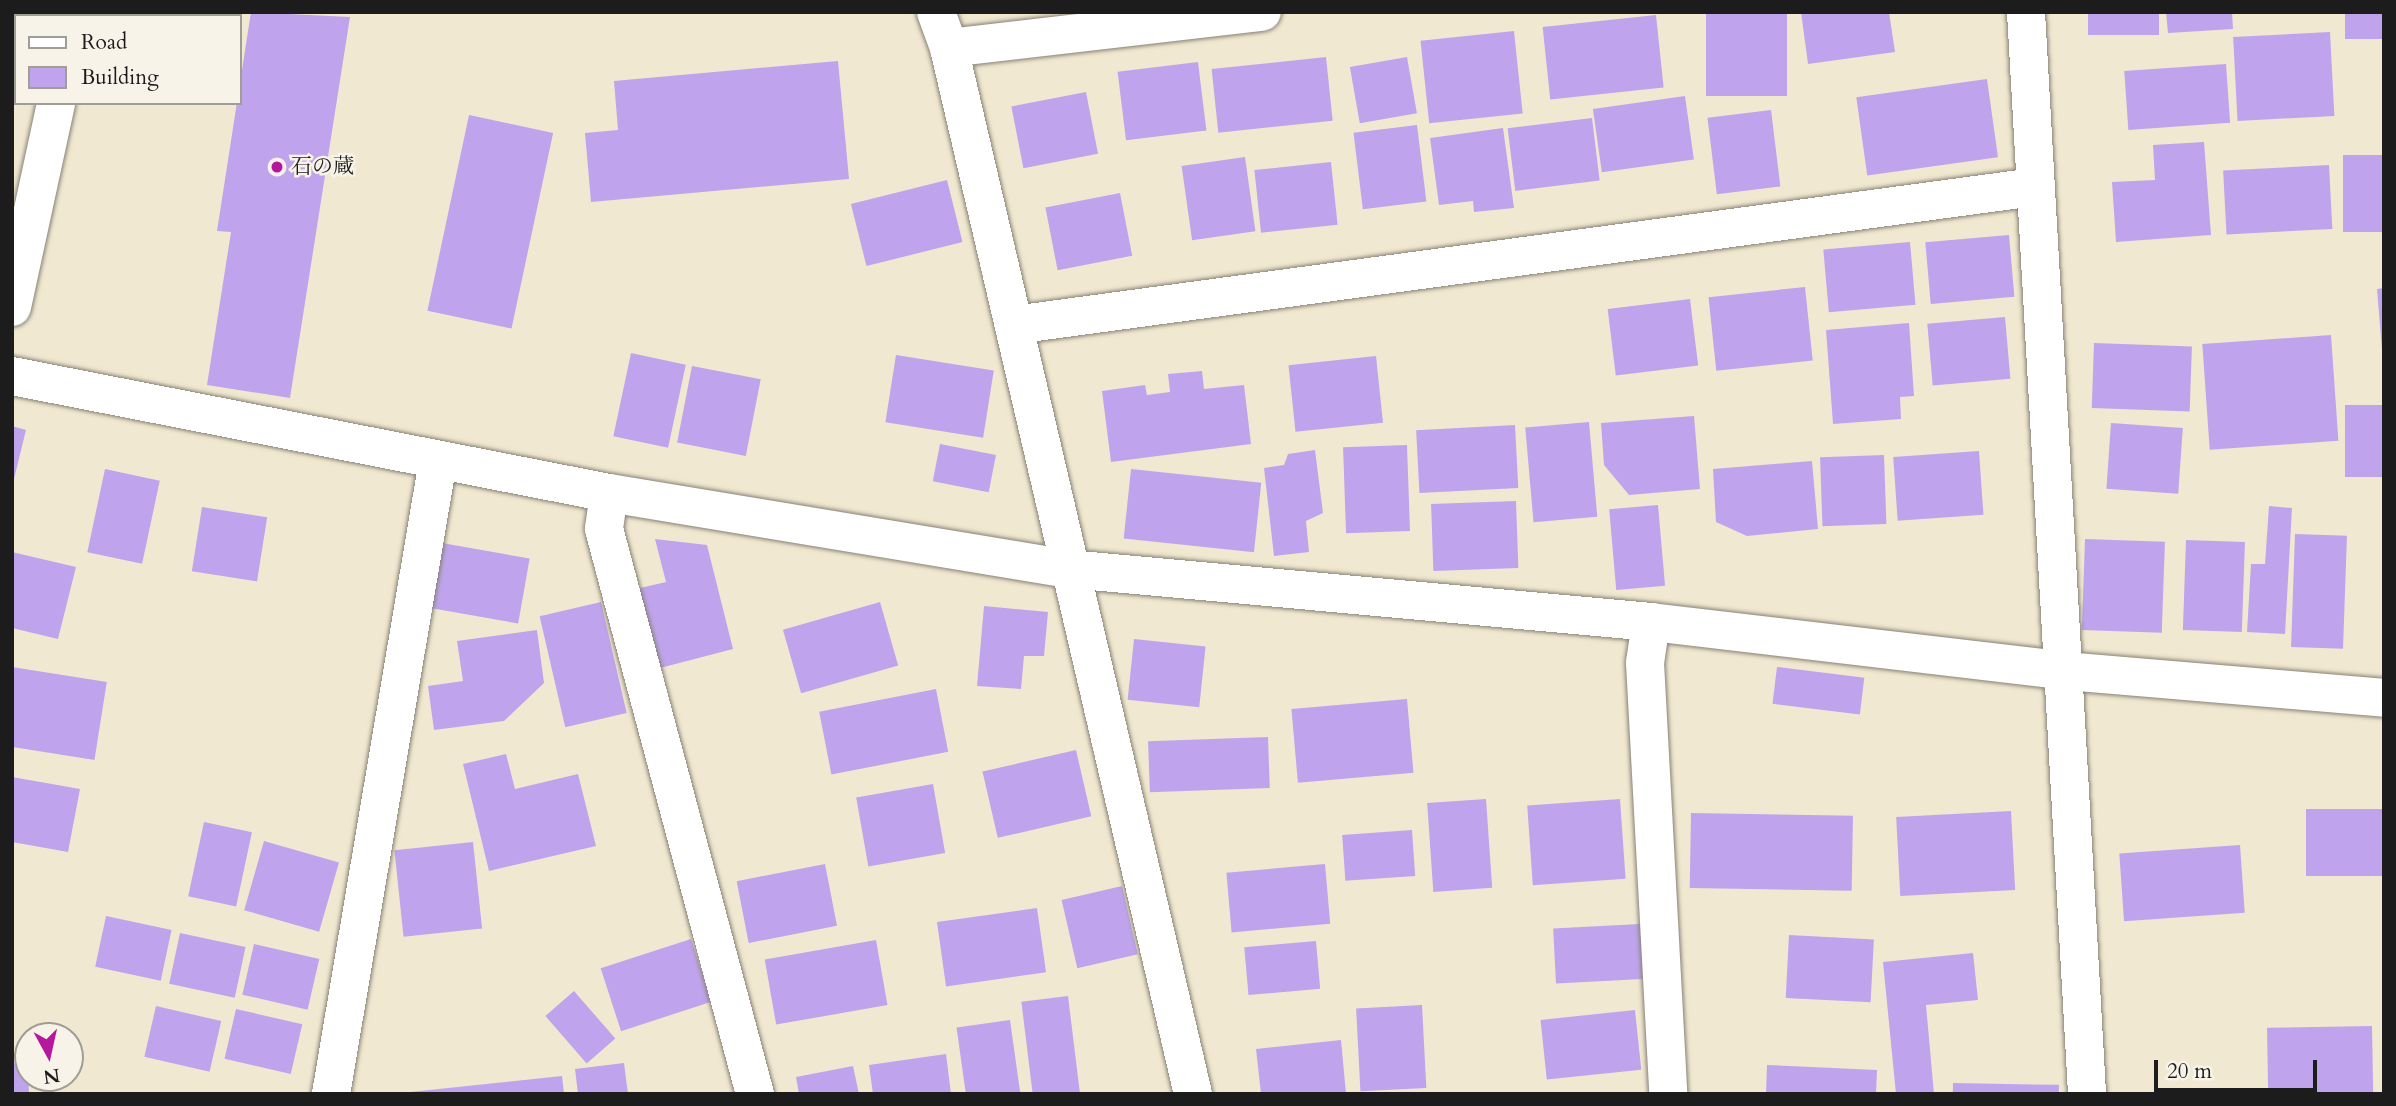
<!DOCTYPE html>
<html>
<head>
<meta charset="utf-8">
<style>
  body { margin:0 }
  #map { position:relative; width:2396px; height:1106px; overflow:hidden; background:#f1e8d1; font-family:Cardo,"Noto Serif JP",serif }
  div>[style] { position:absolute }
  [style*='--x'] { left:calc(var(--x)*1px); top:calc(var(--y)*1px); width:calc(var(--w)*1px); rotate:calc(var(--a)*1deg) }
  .building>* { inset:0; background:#bfa4ed; transform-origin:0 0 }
  .roads { filter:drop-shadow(0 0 2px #868276) drop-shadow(0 0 2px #868276) }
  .minor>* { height:38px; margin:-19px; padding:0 19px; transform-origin:19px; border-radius:19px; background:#fff }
  .dots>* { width:19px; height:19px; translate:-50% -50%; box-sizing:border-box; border:4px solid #f7f3e8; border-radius:50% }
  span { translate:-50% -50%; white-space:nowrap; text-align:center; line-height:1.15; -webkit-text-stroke:5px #f7f3e8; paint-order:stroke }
  .poi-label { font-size:21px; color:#1c1c1c }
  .left { translate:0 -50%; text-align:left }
  .frame { position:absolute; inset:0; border:14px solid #1c1c1c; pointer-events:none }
  .legend { position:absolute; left:14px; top:14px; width:228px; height:91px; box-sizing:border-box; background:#f7f3e8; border:2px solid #9f9d96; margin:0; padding:9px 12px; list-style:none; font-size:21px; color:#1c1c1c }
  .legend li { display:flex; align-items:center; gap:14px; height:35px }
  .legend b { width:35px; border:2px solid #9f9d96 }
  .north { position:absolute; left:14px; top:1022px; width:70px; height:70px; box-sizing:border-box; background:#f7f3e8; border:2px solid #9f9d96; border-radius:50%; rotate:172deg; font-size:19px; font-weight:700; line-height:28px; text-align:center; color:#1c1c1c }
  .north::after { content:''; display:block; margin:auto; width:24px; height:32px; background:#b5179e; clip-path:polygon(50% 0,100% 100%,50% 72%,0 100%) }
  .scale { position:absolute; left:2154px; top:1060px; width:163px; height:32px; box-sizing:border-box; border:4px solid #1c1c1c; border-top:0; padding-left:9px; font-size:21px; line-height:24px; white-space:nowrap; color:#1c1c1c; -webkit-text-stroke:5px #f7f3e8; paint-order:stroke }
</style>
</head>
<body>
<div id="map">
  <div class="building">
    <div style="clip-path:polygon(251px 12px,350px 17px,290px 398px,207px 385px,231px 232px,217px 231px)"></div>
    <div style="left:1706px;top:12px;width:81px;height:84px"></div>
    <div style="clip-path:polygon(1801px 12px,1889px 12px,1895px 52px,1808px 64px)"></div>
    <div style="left:2088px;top:12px;width:71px;height:23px"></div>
    <div style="clip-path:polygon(2166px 12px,2232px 12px,2233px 29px,2168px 33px)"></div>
    <div style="left:2345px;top:12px;width:39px;height:27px"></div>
    <div style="left:1656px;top:15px;width:73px;height:114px;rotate:84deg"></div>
    <div style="left:1514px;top:31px;width:83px;height:94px;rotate:84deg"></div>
    <div style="left:2330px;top:32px;width:84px;height:97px;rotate:87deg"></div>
    <div style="left:1326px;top:57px;width:64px;height:115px;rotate:84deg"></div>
    <div style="left:1407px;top:57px;width:57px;height:58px;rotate:80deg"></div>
    <div style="clip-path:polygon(838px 61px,849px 179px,591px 202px,585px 133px,618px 130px,614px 81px)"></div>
    <div style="left:1198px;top:62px;width:69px;height:81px;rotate:83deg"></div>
    <div style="left:2226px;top:64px;width:59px;height:102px;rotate:86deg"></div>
    <div style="left:1987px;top:79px;width:79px;height:132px;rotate:82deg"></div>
    <div style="left:1086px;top:92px;width:63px;height:76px;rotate:79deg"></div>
    <div style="left:1685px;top:96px;width:64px;height:93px;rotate:82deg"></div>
    <div style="left:1771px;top:110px;width:77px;height:64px;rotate:83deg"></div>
    <div style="left:469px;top:115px;width:86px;height:200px;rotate:12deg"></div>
    <div style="left:1592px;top:118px;width:63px;height:85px;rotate:83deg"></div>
    <div style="left:1417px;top:125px;width:77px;height:64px;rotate:83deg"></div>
    <div style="clip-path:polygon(1503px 128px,1514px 208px,1474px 212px,1473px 201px,1439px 205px,1430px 138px)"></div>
    <div style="clip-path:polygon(2204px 142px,2211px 235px,2116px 242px,2112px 182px,2155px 180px,2153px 145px)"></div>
    <div style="left:2384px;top:155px;width:77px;height:41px;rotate:90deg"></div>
    <div style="left:1245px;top:157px;width:75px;height:64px;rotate:82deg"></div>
    <div style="left:1331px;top:162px;width:63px;height:77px;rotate:84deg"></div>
    <div style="left:2329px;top:165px;width:64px;height:106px;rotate:87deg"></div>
    <div style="left:947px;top:180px;width:64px;height:99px;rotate:76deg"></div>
    <div style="left:1120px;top:193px;width:64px;height:76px;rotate:79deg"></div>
    <div style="left:2009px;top:235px;width:62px;height:84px;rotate:85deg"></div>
    <div style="left:1910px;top:242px;width:63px;height:87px;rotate:85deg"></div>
    <div style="left:1805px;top:287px;width:74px;height:97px;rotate:84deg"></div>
    <div style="clip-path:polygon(2384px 288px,2384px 350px,2382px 350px,2377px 289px)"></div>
    <div style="left:1690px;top:299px;width:67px;height:83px;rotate:83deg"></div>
    <div style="left:2005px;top:317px;width:62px;height:78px;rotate:85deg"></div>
    <div style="clip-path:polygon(1909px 323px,1914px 396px,1900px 397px,1901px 419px,1833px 424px,1826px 330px)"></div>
    <div style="left:2331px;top:335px;width:106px;height:129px;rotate:86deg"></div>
    <div style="left:2094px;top:343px;width:98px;height:65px;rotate:2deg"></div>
    <div style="left:631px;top:353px;width:56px;height:85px;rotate:12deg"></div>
    <div style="left:896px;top:355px;width:99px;height:68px;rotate:9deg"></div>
    <div style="left:1376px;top:356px;width:67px;height:88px;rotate:84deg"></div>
    <div style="left:692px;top:366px;width:70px;height:78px;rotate:11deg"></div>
    <div style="clip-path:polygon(1202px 371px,1204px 389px,1244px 385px,1251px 444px,1111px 462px,1102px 391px,1145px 385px,1147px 395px,1170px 392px,1168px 374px)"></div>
    <div style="left:2384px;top:405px;width:72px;height:39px;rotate:90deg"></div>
    <div style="clip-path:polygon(1694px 416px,1700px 489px,1629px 495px,1604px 465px,1601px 423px)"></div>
    <div style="left:1589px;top:422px;width:95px;height:64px;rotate:85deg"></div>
    <div style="left:2111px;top:423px;width:72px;height:66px;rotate:4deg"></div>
    <div style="left:1515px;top:425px;width:63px;height:99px;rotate:87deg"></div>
    <div style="clip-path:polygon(12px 426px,26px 430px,13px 483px,12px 483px)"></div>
    <div style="left:940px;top:444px;width:57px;height:38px;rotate:11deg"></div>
    <div style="left:1407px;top:445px;width:86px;height:64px;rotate:88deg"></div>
    <div style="clip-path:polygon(1315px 450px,1323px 513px,1306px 521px,1309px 552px,1274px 556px,1264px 468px,1284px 465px,1288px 454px)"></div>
    <div style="left:1979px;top:451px;width:64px;height:86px;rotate:86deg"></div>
    <div style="left:1884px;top:455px;width:69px;height:64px;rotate:88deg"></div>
    <div style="clip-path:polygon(1812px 461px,1818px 529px,1747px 536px,1716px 522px,1713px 469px)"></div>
    <div style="left:105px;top:469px;width:56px;height:85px;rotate:12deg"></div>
    <div style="left:1131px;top:469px;width:131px;height:70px;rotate:6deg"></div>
    <div style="left:1516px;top:501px;width:67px;height:85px;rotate:88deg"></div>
    <div style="left:1658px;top:505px;width:81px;height:49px;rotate:85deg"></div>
    <div style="clip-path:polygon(2269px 506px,2292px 508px,2285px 634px,2247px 632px,2251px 564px,2265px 564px)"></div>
    <div style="left:202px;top:507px;width:66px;height:65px;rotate:9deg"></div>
    <div style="left:2295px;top:534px;width:52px;height:113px;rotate:2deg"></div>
    <div style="clip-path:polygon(655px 539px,707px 545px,733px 649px,660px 668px,636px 589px,666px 582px)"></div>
    <div style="left:2085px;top:539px;width:80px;height:91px;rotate:2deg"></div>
    <div style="left:2186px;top:540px;width:59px;height:90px;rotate:2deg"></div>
    <div style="left:442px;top:543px;width:89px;height:66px;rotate:10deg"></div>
    <div style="clip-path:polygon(12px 552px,76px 567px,58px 639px,12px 628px)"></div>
    <div style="left:601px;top:602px;width:114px;height:63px;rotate:77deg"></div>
    <div style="left:880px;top:602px;width:66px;height:101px;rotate:74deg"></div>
    <div style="clip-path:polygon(984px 606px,1048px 612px,1044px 656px,1024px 656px,1021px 689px,977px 686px)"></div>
    <div style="clip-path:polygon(537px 630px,544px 683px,504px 721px,434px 730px,428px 686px,463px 681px,457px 641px)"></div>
    <div style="left:1134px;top:639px;width:72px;height:61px;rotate:6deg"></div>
    <div style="left:12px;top:667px;width:96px;height:79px;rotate:9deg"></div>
    <div style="left:1777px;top:667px;width:88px;height:37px;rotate:7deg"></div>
    <div style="left:936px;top:689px;width:64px;height:119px;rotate:79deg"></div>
    <div style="left:1407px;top:699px;width:74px;height:116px;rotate:85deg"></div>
    <div style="left:1268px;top:737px;width:51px;height:120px;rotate:88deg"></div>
    <div style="left:1076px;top:750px;width:68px;height:96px;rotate:77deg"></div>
    <div style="clip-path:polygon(506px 754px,515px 789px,578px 774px,596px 846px,489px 871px,463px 764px)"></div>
    <div style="clip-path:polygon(12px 777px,80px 789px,68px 852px,12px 842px)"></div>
    <div style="left:933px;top:784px;width:70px;height:78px;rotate:80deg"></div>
    <div style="left:1486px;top:799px;width:89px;height:59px;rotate:86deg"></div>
    <div style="left:1620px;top:799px;width:80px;height:93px;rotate:86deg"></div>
    <div style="left:2384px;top:809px;width:67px;height:78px;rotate:90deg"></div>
    <div style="left:2011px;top:811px;width:79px;height:115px;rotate:87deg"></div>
    <div style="left:1691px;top:813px;width:162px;height:75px;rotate:1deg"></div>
    <div style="left:204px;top:822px;width:49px;height:76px;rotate:12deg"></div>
    <div style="left:1412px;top:830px;width:46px;height:70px;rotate:86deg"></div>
    <div style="left:264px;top:841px;width:78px;height:72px;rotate:16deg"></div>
    <div style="left:473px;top:842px;width:87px;height:79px;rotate:84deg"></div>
    <div style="left:2240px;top:845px;width:68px;height:121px;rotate:86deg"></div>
    <div style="left:825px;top:864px;width:63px;height:90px;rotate:79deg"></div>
    <div style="left:1325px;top:864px;width:60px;height:99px;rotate:85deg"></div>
    <div style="left:1122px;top:886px;width:70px;height:62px;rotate:77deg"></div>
    <div style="left:1037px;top:908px;width:65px;height:101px;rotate:82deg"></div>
    <div style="left:106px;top:916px;width:67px;height:52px;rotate:12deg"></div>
    <div style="left:1640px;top:924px;width:55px;height:87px;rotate:87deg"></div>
    <div style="left:180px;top:933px;width:67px;height:52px;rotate:12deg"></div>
    <div style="left:1789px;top:935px;width:85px;height:63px;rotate:3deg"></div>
    <div style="left:691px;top:939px;width:66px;height:95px;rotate:72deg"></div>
    <div style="left:876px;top:940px;width:66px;height:113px;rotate:80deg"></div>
    <div style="left:1316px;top:941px;width:48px;height:72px;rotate:85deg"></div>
    <div style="left:254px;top:944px;width:67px;height:52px;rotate:13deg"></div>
    <div style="clip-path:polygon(1973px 953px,1978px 1000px,1926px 1005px,1934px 1094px,1896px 1094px,1883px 962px)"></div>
    <div style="left:574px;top:991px;width:63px;height:38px;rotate:49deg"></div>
    <div style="left:1068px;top:996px;width:99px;height:47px;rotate:83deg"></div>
    <div style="left:1422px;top:1005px;width:83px;height:66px;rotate:87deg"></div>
    <div style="left:156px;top:1006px;width:67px;height:52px;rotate:13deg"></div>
    <div style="left:236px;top:1009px;width:68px;height:51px;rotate:13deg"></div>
    <div style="left:1635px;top:1010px;width:60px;height:95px;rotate:84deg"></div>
    <div style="left:1010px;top:1020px;width:75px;height:54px;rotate:82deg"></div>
    <div style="left:2372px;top:1026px;width:68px;height:105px;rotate:89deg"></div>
    <div style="clip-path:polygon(1341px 1040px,1346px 1094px,1261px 1094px,1256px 1049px)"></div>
    <div style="clip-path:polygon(946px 1054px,951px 1094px,873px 1094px,869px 1065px)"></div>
    <div style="clip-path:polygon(12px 1063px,28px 1066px,29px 1094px,12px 1094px)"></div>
    <div style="clip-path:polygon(624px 1063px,628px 1094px,578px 1094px,575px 1069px)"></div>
    <div style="clip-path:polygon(1767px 1065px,1877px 1070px,1876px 1094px,1766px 1094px)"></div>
    <div style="clip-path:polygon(853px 1066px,859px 1094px,799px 1094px,796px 1077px)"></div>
    <div style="clip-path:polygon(562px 1076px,564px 1094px,411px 1094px,410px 1092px)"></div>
    <div style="left:1953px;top:1083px;width:106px;height:11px;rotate:1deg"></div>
  </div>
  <div class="roads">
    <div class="minor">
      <div style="--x:936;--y:12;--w:38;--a:70"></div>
      <div style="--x:949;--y:48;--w:1074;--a:76.87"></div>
      <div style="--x:2026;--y:12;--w:1084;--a:86.77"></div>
      <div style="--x:74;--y:16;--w:4;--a:-90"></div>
      <div style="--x:949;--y:48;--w:315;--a:-6.6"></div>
      <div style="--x:12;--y:307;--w:209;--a:-77.8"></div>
      <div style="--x:1014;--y:325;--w:1030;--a:-7.7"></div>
      <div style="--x:12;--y:376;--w:608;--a:11.09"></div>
      <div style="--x:609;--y:493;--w:466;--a:9.4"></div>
      <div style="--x:1069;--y:569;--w:584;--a:5.2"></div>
      <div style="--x:1651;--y:622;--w:417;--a:6.7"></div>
      <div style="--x:2065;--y:671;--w:320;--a:4.8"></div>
      <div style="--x:609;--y:493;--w:36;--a:98"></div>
      <div style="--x:604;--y:529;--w:585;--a:75.04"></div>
      <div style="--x:1651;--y:622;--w:41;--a:98.3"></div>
      <div style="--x:1645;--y:663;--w:432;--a:86.9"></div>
      <div style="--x:331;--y:1094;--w:642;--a:-80.41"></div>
    </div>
  </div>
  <div class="dots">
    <div style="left:277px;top:167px;background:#b5179e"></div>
  </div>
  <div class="poi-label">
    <span class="left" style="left:291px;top:167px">石の蔵</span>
  </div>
  <div class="frame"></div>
  <ul class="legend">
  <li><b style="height:9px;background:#fff"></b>Road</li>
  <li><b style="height:19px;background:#bfa4ed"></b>Building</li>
  </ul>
  <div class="north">N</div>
  <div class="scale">20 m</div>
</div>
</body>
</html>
